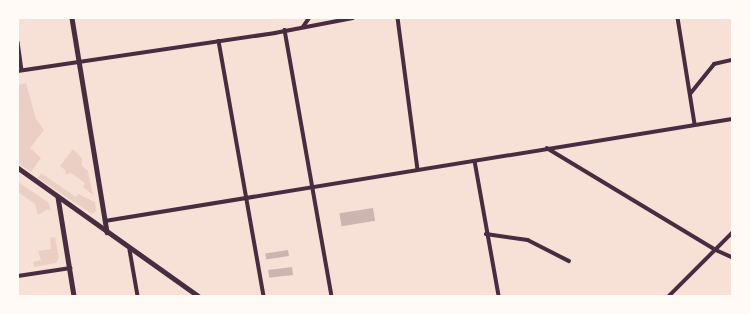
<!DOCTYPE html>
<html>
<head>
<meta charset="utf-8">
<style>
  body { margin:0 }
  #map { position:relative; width:750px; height:314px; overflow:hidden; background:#f7e1d7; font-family:Karla,sans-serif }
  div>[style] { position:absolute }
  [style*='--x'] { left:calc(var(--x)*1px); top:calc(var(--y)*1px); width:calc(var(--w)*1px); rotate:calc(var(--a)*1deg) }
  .green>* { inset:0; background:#ebcfc5 }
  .building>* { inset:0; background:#ccb4b1; transform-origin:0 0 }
  .minor>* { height:3.5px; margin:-1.75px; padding:0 1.75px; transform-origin:1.75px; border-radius:1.75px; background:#4a2c40 }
  .tertiary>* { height:4.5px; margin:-2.25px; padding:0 2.25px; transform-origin:2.25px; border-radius:2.25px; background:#4a2c40 }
  .secondary>* { height:5px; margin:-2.5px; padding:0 2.5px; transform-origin:2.5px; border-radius:2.5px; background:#4a2c40 }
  span { translate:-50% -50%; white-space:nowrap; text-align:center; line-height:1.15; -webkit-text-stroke:3px #fffaf5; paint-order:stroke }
  .frame { position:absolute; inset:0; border:19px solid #fffaf5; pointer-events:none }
</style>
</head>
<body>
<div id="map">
  <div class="green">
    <div style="clip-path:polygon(26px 83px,36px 119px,44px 130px,30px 148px,41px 158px,31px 172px,18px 163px,18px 85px)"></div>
    <div style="clip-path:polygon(73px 149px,82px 158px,82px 166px,88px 171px,93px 195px,83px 187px,85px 183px,71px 173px,66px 175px,65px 170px,60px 166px)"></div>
    <div style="clip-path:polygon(41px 173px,76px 197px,78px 194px,95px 202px,96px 211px,92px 214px,38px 178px)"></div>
    <div style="clip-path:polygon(18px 182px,48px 202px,51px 211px,48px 209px,38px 215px,35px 204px,18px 192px)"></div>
    <div style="clip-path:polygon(55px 237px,59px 258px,56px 263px,34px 267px,33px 262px,41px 260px,38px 251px,51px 249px,50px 238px)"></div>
  </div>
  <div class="building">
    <div style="left:373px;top:208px;width:13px;height:34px;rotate:81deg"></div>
    <div style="left:288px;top:250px;width:6px;height:23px;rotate:81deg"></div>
    <div style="left:292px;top:267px;width:8px;height:24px;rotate:83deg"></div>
  </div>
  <div class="minor">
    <div style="--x:398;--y:18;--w:153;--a:82.5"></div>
    <div style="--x:678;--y:18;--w:107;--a:80.9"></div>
    <div style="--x:303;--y:27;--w:11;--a:-56"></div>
    <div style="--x:285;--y:30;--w:270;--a:80"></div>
    <div style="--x:219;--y:41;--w:259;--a:80"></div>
    <div style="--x:18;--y:42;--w:28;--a:82"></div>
    <div style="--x:18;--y:71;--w:260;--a:-8.4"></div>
    <div style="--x:275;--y:33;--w:79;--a:-10.9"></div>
    <div style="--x:690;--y:94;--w:38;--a:-51"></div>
    <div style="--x:714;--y:64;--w:18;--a:-13"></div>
    <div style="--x:547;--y:148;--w:197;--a:31.1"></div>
    <div style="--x:716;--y:250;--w:17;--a:24"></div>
    <div style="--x:475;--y:161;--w:137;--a:79.9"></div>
    <div style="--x:105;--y:221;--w:635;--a:-9.24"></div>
    <div style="--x:486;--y:234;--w:42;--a:8.1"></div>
    <div style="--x:528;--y:240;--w:46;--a:27.1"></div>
    <div style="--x:130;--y:250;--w:47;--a:80.1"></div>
    <div style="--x:18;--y:276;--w:53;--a:-8.7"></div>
    <div style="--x:669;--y:296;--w:89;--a:-45"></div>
  </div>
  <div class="tertiary">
    <div style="--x:72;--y:18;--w:217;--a:80.7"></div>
    <div style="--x:58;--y:197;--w:100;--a:80.8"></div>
  </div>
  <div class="secondary">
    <div style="--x:18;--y:168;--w:221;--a:35.4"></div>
  </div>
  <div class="frame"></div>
</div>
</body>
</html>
